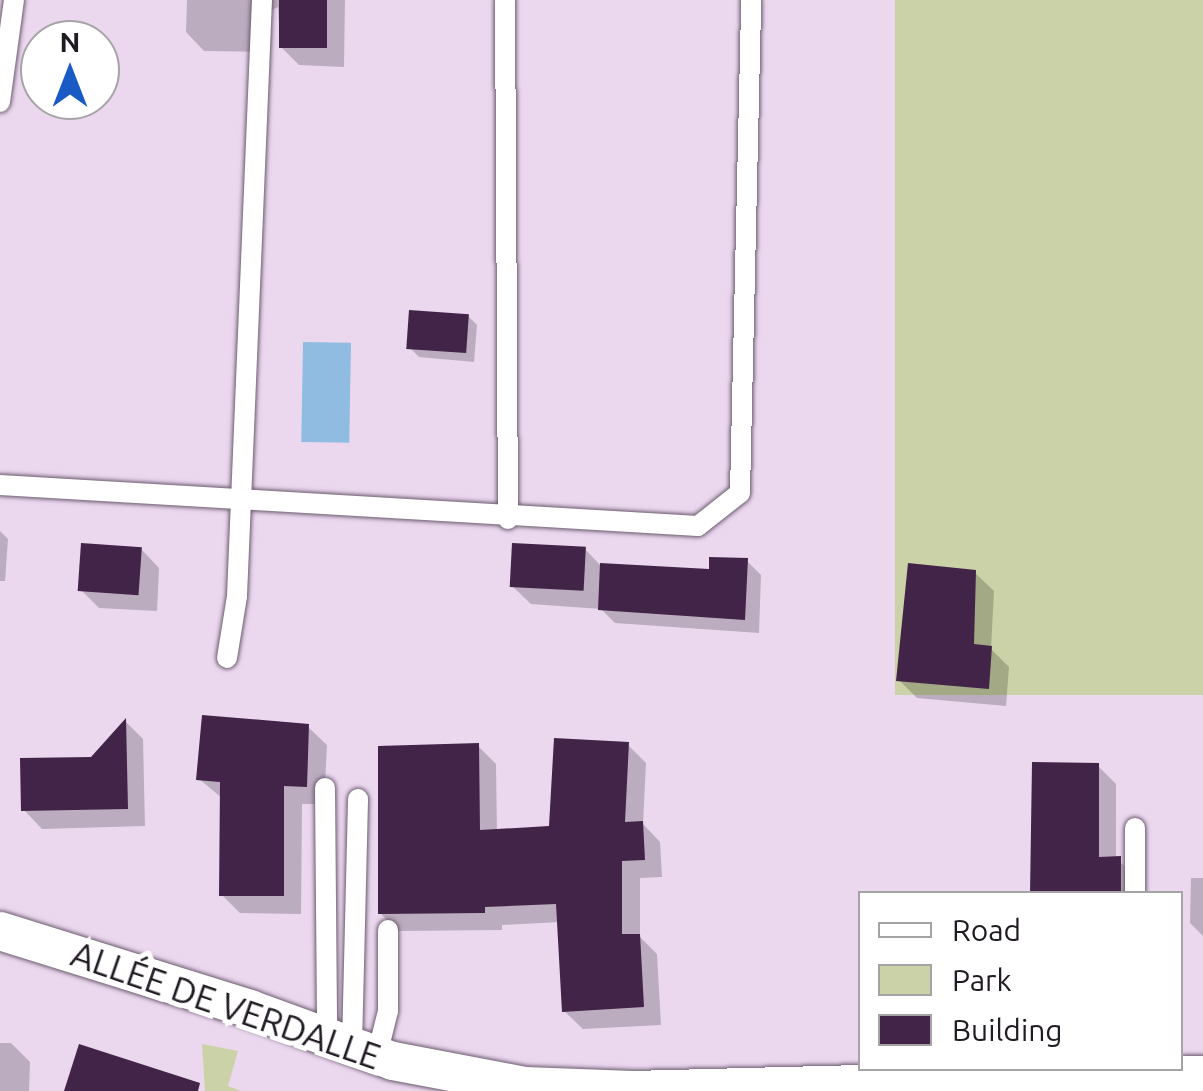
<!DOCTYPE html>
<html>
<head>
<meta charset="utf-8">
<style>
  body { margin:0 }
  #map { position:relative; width:1203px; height:1091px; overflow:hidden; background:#ebd8ef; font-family:Ubuntu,sans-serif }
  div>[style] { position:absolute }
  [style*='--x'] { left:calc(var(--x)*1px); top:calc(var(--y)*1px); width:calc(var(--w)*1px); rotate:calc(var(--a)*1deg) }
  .green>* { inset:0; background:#ccd2a7; transform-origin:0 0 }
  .water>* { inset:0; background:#91bce2; transform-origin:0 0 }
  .shadow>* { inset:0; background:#0003 }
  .building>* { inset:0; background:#412447; transform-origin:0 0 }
  .roads { filter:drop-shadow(0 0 2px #6c5b6f) drop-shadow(0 0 2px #6c5b6f) }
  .service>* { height:20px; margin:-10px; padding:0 10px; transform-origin:10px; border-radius:10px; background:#fff }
  .minor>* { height:38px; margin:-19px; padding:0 19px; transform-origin:19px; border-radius:19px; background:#fff }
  span { translate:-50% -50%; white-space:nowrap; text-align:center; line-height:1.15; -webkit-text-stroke:10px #fff; paint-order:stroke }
  .street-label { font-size:35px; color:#201a22 }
  .legend { position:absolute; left:858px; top:891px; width:325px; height:180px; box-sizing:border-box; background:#fff; border:2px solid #a6a3a7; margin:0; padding:12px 18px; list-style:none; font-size:30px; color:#201a22 }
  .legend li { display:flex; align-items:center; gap:20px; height:50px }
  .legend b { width:50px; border:2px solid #a6a3a7 }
  .north { position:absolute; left:20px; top:20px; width:100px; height:100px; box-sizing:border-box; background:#fff; border:2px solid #a6a3a7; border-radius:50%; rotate:0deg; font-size:28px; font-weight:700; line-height:40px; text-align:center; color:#201a22 }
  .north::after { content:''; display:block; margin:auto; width:35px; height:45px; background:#195ac5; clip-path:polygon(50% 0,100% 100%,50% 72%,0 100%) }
</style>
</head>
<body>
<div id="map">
  <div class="green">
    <div style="left:895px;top:0;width:308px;height:695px"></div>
    <div style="clip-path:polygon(202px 1044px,238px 1051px,228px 1086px,241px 1091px,205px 1091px)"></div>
  </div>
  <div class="water">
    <div style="left:303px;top:342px;width:48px;height:100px;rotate:1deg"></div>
  </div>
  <div class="shadow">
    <div style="clip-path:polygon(187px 0,345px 0,344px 67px,299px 65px,280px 46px,278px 7px,268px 12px,265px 52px,204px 51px,186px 32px)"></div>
    <div style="clip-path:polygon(468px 316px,477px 325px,474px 362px,419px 357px,410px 348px)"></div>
    <div style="clip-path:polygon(0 531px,8px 539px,5px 581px,0 581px)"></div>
    <div style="clip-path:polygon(141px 549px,159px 568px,157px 611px,99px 608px,81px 590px)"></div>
    <div style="clip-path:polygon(585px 549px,601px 566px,711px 572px,747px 561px,761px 575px,759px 633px,615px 623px,601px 609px,531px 604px,512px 586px)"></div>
    <div style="clip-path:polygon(975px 573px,994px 591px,991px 649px,1009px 667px,1006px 706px,917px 698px,899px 680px)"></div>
    <div style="clip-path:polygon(126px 722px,143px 739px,145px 826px,42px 829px,24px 810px,92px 760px)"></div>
    <div style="clip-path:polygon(308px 727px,327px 745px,324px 804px,302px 804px,301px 914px,240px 913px,222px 895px,222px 798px,199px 779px)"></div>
    <div style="clip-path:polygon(628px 745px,646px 763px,643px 824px,660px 842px,662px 877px,640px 878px,640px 937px,657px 954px,661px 1025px,583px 1029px,564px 1011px,560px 922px,502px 925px,502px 930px,398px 931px,380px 913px,478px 746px,496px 764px,497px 832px,551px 829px)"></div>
    <div style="clip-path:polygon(1098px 766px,1116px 784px,1116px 859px,1138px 877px,1139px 894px,1033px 894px)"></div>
    <div style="clip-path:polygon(1191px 878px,1203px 878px,1203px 936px,1190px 923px)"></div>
    <div style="clip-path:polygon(0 1043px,11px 1043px,30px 1062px,29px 1091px,0 1091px)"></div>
  </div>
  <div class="building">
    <div style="left:279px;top:0;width:48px;height:48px"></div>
    <div style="left:409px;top:310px;width:60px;height:39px;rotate:4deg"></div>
    <div style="left:81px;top:543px;width:61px;height:48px;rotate:4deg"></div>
    <div style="left:512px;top:543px;width:74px;height:44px;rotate:3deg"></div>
    <div style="clip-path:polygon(709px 557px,748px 558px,745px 620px,598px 610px,600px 563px,709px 569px)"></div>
    <div style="clip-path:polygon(908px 563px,976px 570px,974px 644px,992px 646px,989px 689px,896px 681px)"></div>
    <div style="clip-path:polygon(202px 715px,309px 724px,307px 787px,284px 786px,284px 896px,219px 896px,220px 782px,196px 780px)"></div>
    <div style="clip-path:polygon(126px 718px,128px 809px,21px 811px,20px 758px,91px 757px)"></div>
    <div style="clip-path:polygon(554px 738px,629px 742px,625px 822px,643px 821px,645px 860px,622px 861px,622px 934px,640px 934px,644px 1007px,562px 1012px,556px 904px,485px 907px,485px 913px,378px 914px,378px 746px,479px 743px,480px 830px,549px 826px)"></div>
    <div style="clip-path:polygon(1032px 762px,1099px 763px,1099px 857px,1121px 856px,1121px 894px,1030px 894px)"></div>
    <div style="clip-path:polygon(79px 1044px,200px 1083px,198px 1091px,64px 1091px)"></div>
  </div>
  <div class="roads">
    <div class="service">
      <div style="--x:505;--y:0;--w:519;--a:89.67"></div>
      <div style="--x:0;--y:102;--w:103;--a:-82.2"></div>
      <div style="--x:0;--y:485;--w:699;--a:3.36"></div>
      <div style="--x:698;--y:526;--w:53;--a:-38.2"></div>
      <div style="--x:740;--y:493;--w:493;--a:-88.7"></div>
      <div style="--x:227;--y:658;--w:63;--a:-80.8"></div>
      <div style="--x:237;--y:596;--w:597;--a:-87.6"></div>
      <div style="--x:325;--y:788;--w:249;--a:89.5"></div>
      <div style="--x:1135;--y:828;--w:66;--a:90"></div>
      <div style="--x:352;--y:1046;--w:247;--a:-88.6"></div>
      <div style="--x:377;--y:1055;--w:45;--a:-76"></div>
      <div style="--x:388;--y:1011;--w:81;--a:-90"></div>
    </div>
    <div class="minor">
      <div style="--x:0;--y:931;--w:262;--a:17.3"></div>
      <div style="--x:250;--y:1009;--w:152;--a:20"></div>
      <div style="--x:393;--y:1061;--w:134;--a:10.7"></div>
      <div style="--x:525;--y:1086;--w:108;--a:2.1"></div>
      <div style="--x:633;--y:1090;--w:570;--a:-1.51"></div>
    </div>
  </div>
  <div class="street-label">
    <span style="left:226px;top:1005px;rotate:19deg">ALLÉE DE VERDALLE</span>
  </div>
  <ul class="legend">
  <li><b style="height:12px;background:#fff"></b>Road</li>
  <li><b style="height:28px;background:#ccd2a7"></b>Park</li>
  <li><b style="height:28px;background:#412447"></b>Building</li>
  </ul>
  <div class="north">N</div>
</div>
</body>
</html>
